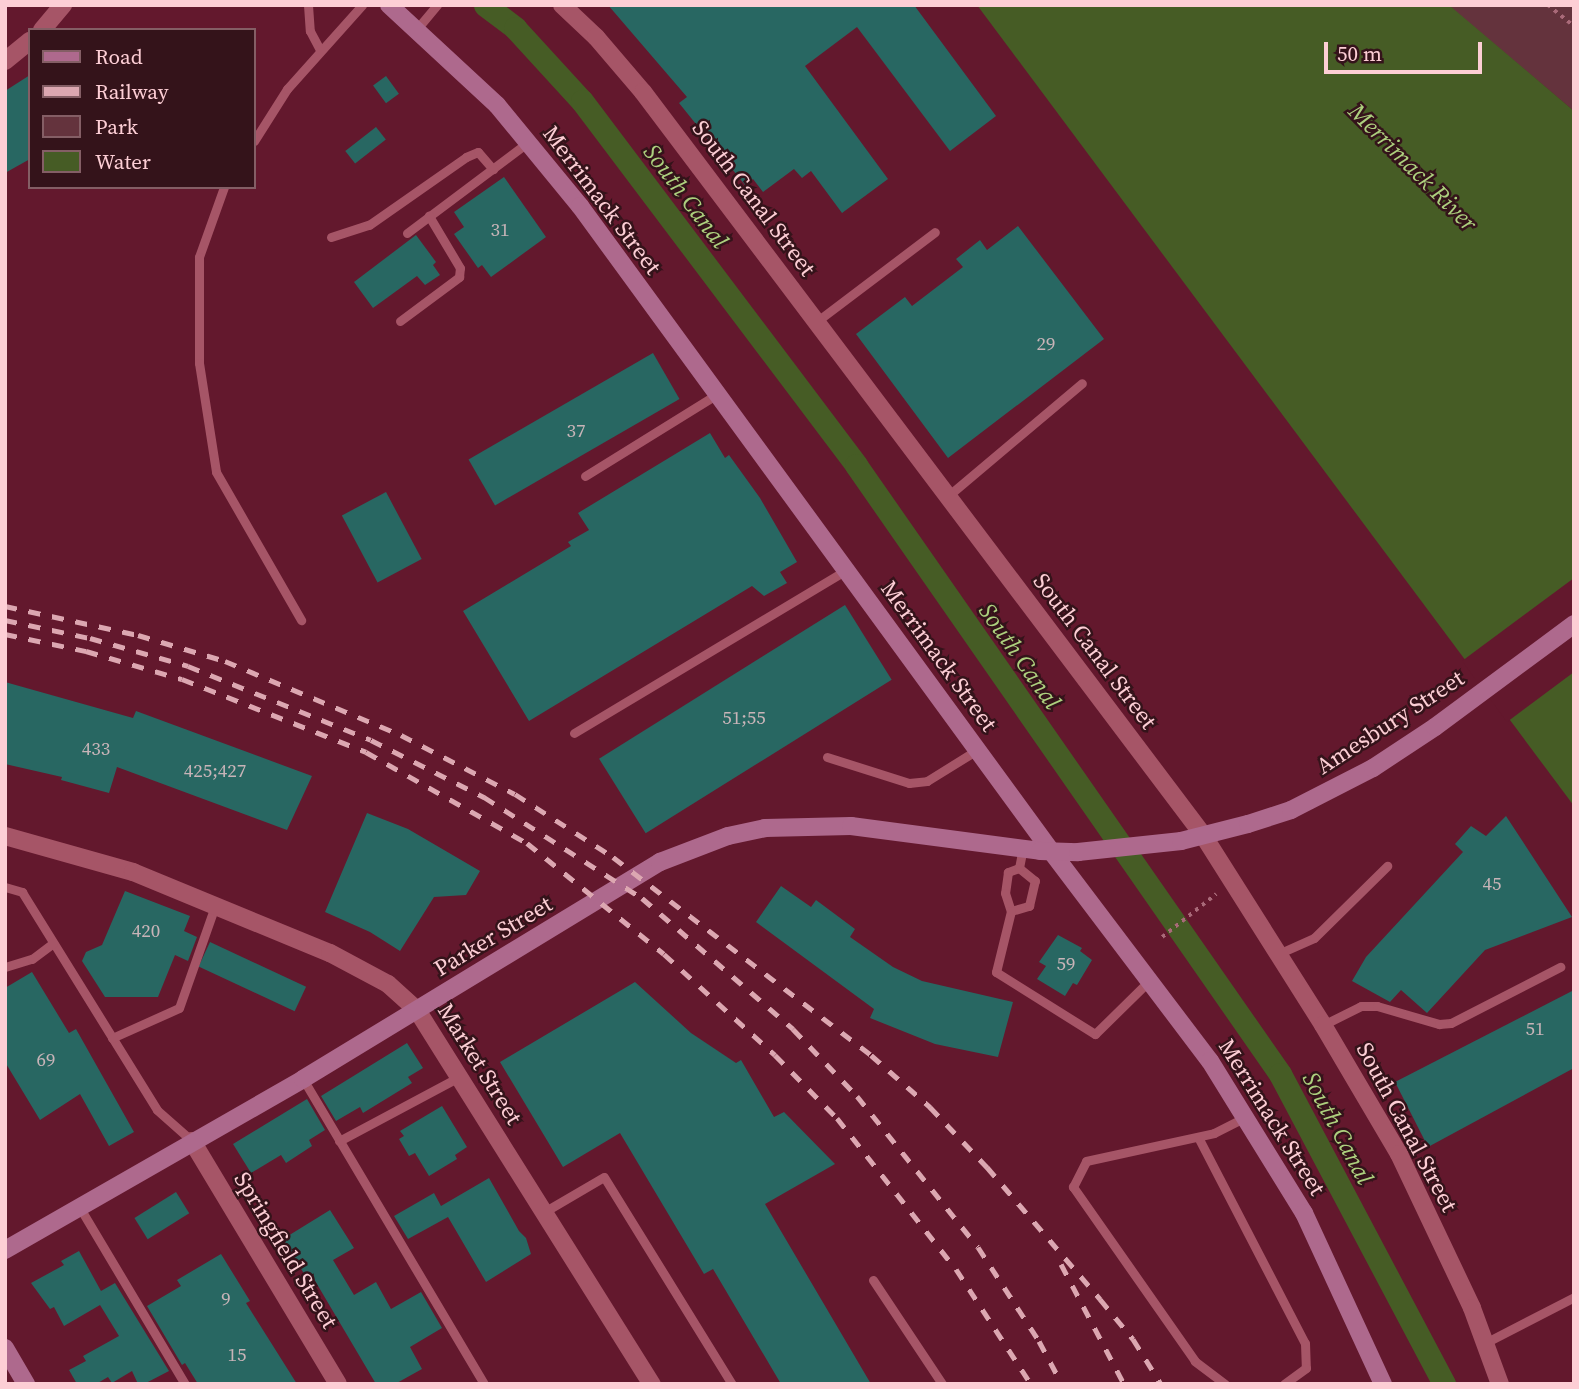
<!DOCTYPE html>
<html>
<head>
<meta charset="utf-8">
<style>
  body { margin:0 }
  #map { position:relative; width:1579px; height:1389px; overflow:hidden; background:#63182d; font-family:"Source Serif 4",serif }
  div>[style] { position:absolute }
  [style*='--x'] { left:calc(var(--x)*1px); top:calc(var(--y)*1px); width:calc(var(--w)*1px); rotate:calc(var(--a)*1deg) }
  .green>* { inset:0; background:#64333d }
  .water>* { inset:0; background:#465c25 }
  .pier>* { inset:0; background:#63182d }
  .canal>* { height:23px; margin:-11.5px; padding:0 11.5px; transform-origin:11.5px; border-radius:11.5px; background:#465c25 }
  .building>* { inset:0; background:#286762; transform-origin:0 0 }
  .path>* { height:3.5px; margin-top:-1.75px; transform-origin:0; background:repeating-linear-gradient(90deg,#a96a79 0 3.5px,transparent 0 8.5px) }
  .lane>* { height:9px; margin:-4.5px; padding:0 4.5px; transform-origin:4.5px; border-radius:4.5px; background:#a65567 }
  .street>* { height:18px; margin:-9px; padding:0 9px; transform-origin:9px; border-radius:9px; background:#a65567 }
  .secondary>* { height:18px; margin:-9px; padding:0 9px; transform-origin:9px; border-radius:9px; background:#ae698d }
  .rail>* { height:5px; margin-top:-2.5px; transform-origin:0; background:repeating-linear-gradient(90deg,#dca7b1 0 12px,transparent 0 24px) }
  span { translate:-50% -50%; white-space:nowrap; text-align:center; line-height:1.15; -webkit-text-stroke:5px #34131a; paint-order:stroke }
  .number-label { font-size:19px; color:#c8b4b8 }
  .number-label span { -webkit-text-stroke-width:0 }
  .street-label { font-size:23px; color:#fdced5 }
  .water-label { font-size:24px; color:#add07e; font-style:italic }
  .frame { position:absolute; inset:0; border:7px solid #fdced5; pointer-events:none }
  .legend { position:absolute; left:28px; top:28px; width:228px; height:161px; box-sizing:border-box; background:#34131a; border:2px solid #845e65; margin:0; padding:9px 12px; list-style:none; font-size:21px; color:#fdced5 }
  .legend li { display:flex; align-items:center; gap:14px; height:35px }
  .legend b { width:35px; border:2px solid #845e65 }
  .scale { position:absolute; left:1324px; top:42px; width:158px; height:32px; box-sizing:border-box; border:4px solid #fdced5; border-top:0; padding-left:9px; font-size:21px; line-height:24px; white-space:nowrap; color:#fdced5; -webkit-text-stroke:5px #34131a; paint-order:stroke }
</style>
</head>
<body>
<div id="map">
  <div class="green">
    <div style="clip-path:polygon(1449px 5px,1574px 5px,1574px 111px,1449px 6px)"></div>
  </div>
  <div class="water">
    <div style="clip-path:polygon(977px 5px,1449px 5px,1574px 111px,1574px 806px)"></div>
  </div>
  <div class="pier">
    <div style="clip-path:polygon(1574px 578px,1574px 672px,1507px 722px,1462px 661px)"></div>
  </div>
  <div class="canal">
    <div style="--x:485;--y:5;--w:38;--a:37"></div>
    <div style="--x:515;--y:28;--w:99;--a:47.5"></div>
    <div style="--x:582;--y:101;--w:456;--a:53"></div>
    <div style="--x:856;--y:465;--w:742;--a:55.15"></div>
    <div style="--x:1280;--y:1074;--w:351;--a:62.1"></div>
  </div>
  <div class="building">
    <div style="clip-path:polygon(608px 5px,914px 5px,996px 116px,950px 151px,857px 27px,805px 66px,888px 179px,842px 213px,811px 171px,802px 178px,794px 169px,763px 192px,753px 179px,745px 185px,679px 103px,687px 97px)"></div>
    <div style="clip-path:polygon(30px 75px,30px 159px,5px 173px,5px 91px)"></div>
    <div style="left:386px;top:76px;width:22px;height:16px;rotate:54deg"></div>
    <div style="left:376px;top:127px;width:16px;height:39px;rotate:52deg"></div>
    <div style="clip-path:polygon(504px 177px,546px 237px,491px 277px,482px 265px,478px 268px,454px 234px,464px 227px,454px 212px)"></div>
    <div style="clip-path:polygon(1018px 226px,1104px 339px,948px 458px,856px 334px,905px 297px,912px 306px,963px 267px,956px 259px,980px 240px,987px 250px)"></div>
    <div style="clip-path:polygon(416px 235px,436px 262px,433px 265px,440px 275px,425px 285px,417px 276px,373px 308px,354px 282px)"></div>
    <div style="left:653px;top:353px;width:53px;height:213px;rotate:60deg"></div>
    <div style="clip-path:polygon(710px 433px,725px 458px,729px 455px,760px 498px,797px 562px,780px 572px,787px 583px,764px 596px,752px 586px,529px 721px,463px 611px,571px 546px,568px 542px,589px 530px,578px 513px)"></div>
    <div style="left:386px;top:492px;width:76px;height:50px;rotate:62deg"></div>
    <div style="left:845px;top:605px;width:88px;height:290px;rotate:58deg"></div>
    <div style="clip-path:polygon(5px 682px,133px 718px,136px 711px,312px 776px,287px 830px,117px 767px,109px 793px,61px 780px,62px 777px,5px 764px)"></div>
    <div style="clip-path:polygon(367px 813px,408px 829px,480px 871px,466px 895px,434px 897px,400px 951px,370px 932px,325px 912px)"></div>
    <div style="clip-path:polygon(1506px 816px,1572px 917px,1485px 950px,1427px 1013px,1401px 990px,1390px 1002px,1352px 981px,1366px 957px,1463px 852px,1455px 844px,1471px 826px,1486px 836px)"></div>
    <div style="clip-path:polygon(781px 886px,811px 907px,816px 900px,855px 929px,850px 937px,893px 967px,922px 981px,1013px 1002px,998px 1057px,935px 1044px,870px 1018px,874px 1009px,756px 922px)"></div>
    <div style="clip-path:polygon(125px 891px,190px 916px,184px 931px,197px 937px,188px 961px,175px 955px,158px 997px,105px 997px,82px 961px,86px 952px,102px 945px)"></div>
    <div style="clip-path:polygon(1058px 935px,1082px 948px,1080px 951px,1092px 960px,1077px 985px,1073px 983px,1065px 996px,1037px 979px,1046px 966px,1039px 962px)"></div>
    <div style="left:210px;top:942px;width:106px;height:27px;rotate:25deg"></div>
    <div style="clip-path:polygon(32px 972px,69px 1033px,76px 1029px,134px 1132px,109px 1146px,80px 1094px,40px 1120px,5px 1062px,5px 988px)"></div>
    <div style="clip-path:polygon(635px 982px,691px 1033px,736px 1063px,741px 1060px,774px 1117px,784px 1112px,835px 1164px,765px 1204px,871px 1384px,781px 1384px,713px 1269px,704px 1274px,620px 1133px,563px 1167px,500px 1062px)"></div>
    <div style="clip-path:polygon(1574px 990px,1574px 1068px,1428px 1147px,1395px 1082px)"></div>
    <div style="clip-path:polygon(407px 1043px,423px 1068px,408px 1077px,412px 1083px,363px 1113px,360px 1107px,336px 1121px,321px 1096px)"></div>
    <div style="clip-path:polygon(307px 1099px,325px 1130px,309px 1140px,312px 1146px,286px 1163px,281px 1155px,251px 1173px,233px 1144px)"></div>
    <div style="clip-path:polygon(442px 1106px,467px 1147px,455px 1155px,457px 1159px,429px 1176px,415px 1153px,409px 1156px,399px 1139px,404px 1136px,400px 1131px)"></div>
    <div style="clip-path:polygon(489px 1178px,519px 1231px,526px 1238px,531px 1254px,486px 1282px,448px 1217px,408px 1239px,394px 1216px,434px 1193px,441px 1206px)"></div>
    <div style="left:176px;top:1192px;width:25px;height:49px;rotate:58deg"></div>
    <div style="clip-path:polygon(330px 1210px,354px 1248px,333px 1260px,354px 1295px,376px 1282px,391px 1309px,421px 1292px,442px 1328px,410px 1347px,422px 1369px,395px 1384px,376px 1384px,311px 1274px,306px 1277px,283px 1239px)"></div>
    <div style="clip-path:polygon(79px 1251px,101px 1291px,115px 1283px,169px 1371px,144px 1384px,138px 1384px,132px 1371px,112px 1383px,108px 1377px,96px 1384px,77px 1384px,69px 1370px,86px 1361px,83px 1356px,119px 1336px,100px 1305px,64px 1326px,54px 1307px,50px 1309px,31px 1283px,64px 1265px,61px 1261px)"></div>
    <div style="clip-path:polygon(221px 1254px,250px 1301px,246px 1303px,297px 1384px,198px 1384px,185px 1363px,182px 1365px,147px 1306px,181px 1286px,177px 1280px)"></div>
  </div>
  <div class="path">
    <div style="--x:1548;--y:5;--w:33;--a:39"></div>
    <div style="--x:1162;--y:937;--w:69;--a:-38.5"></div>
  </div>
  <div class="lane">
    <div style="--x:308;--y:5;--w:26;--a:86"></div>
    <div style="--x:310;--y:31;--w:21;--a:62"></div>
    <div style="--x:416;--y:30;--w:33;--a:-50"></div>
    <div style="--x:254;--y:141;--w:62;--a:-57.6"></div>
    <div style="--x:287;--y:89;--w:113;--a:-48.2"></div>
    <div style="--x:224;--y:187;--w:74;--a:109.7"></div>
    <div style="--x:199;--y:257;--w:106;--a:90"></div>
    <div style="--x:199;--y:363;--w:110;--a:81.1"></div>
    <div style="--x:216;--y:472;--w:171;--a:60.1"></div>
    <div style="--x:407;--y:233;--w:151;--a:-36.9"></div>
    <div style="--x:331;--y:237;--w:40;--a:-18"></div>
    <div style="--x:369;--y:225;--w:118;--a:-35"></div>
    <div style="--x:466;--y:157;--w:13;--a:-23"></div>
    <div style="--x:478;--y:152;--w:23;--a:49"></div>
    <div style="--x:400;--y:321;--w:74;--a:-36.7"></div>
    <div style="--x:459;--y:277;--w:9;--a:-84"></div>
    <div style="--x:460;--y:268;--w:61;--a:-120.8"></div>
    <div style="--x:816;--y:322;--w:149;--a:-37.1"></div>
    <div style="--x:585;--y:476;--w:155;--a:-31.8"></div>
    <div style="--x:948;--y:496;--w:175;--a:-40.1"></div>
    <div style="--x:574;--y:733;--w:317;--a:-30.9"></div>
    <div style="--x:827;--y:757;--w:86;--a:17.6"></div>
    <div style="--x:909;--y:783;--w:18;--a:-6"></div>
    <div style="--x:927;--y:781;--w:59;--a:-31.8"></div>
    <div style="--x:1019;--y:868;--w:12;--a:160"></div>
    <div style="--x:1008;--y:872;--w:21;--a:98"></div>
    <div style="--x:1005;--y:893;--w:19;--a:72"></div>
    <div style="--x:1011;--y:911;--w:19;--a:-16"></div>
    <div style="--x:1029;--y:906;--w:26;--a:-77"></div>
    <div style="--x:1035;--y:881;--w:21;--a:-141"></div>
    <div style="--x:1019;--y:868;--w:20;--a:-79"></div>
    <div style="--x:5;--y:887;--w:18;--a:16"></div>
    <div style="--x:22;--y:892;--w:256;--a:58.2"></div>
    <div style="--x:157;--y:1110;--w:47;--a:41.5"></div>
    <div style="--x:1011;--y:911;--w:63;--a:103.8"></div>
    <div style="--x:996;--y:972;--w:117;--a:32.1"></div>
    <div style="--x:1095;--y:1034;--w:77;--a:-44.5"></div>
    <div style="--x:1278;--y:954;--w:39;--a:-24"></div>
    <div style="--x:1314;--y:938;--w:103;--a:-44.6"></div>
    <div style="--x:5;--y:967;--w:28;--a:-17"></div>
    <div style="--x:32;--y:959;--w:26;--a:-37"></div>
    <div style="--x:1323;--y:1025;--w:42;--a:-26.6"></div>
    <div style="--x:1361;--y:1006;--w:16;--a:0"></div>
    <div style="--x:1377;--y:1006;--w:65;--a:16.2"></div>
    <div style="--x:1439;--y:1024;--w:12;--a:-5"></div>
    <div style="--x:1451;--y:1023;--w:123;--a:-27.2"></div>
    <div style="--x:112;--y:1038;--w:73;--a:-24.1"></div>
    <div style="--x:179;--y:1008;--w:108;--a:-70.6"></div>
    <div style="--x:303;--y:1079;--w:355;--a:59.3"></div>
    <div style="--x:1198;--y:1137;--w:232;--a:62.6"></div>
    <div style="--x:1305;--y:1343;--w:25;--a:88"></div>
    <div style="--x:1306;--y:1368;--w:27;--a:144"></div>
    <div style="--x:339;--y:1141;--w:136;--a:-28.1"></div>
    <div style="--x:80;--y:1208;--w:205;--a:59.2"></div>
    <div style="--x:544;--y:1212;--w:69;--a:-30.3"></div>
    <div style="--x:604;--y:1177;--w:243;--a:58.3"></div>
    <div style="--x:873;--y:1280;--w:125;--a:56.4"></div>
    <div style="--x:1485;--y:1343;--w:100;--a:-27.3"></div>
    <div style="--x:1225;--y:1384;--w:38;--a:-143"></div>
    <div style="--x:1195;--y:1361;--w:213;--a:-125"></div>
    <div style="--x:1073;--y:1187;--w:29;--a:-63"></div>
    <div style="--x:1086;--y:1161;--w:131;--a:-12.3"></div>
    <div style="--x:1214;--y:1133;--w:36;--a:-27"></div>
  </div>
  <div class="street">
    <div style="--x:562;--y:5;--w:47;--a:43.3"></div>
    <div style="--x:596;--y:37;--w:72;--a:49.5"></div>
    <div style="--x:643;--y:92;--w:930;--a:52.99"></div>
    <div style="--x:1203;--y:835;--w:225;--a:57.7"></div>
    <div style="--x:1323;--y:1025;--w:150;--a:59.5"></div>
    <div style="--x:1399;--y:1154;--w:170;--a:64.6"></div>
    <div style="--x:1472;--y:1308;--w:81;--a:69.8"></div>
    <div style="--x:42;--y:30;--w:33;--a:-50"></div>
    <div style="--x:5;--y:61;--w:32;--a:-39"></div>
    <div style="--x:5;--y:836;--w:133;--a:15.7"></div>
    <div style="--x:133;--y:872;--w:213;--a:22.4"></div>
    <div style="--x:330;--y:953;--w:66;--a:28.1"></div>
    <div style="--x:388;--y:984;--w:39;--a:42"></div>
    <div style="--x:417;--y:1010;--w:442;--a:57.9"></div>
    <div style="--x:192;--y:1141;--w:283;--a:59"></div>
  </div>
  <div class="secondary">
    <div style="--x:389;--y:5;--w:147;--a:42.8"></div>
    <div style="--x:497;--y:105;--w:131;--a:50.6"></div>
    <div style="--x:580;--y:206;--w:799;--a:53.86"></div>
    <div style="--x:1051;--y:851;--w:263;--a:52.9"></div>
    <div style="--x:1210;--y:1061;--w:179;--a:58.3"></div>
    <div style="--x:1304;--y:1213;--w:188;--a:65.2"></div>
    <div style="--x:5;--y:1250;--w:344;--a:-29.8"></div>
    <div style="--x:303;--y:1079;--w:418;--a:-31.3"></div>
    <div style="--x:660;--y:862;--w:73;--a:-20.9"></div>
    <div style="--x:728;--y:836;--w:38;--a:-12"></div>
    <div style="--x:765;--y:828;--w:86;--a:-1.3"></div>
    <div style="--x:851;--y:826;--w:191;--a:7.5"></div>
    <div style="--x:1040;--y:851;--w:38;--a:2"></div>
    <div style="--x:1078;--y:852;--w:104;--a:-6.1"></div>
    <div style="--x:1181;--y:841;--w:69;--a:-14.2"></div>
    <div style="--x:1248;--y:824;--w:45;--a:-18"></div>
    <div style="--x:1291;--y:810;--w:92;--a:-27.1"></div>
    <div style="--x:1373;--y:768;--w:74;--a:-33.5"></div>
    <div style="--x:1435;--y:727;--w:173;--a:-36.5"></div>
    <div style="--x:5;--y:1348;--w:42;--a:59.7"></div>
  </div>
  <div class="rail">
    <div style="--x:5;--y:606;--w:136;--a:12.3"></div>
    <div style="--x:138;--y:635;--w:91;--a:16.6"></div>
    <div style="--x:225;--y:661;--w:191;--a:22.8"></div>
    <div style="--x:401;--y:735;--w:128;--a:27.4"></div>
    <div style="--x:515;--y:794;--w:117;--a:32.7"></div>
    <div style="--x:613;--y:857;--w:325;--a:37.5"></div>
    <div style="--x:871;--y:1055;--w:79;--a:41.4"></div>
    <div style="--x:930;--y:1107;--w:83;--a:46.5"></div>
    <div style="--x:987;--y:1167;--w:174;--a:49.4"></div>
    <div style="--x:1100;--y:1299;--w:52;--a:50.5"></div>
    <div style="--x:1133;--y:1339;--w:53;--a:58.1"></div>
    <div style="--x:5;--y:620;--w:87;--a:12"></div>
    <div style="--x:90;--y:638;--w:102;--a:15.9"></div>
    <div style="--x:188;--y:666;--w:197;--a:22"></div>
    <div style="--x:371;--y:740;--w:127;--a:26.8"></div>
    <div style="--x:484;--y:797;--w:188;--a:32.6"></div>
    <div style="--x:642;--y:898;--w:200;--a:40.9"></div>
    <div style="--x:793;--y:1029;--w:93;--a:46.3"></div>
    <div style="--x:857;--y:1096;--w:193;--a:51.3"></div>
    <div style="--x:978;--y:1247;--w:112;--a:57"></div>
    <div style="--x:1039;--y:1341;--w:49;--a:61.9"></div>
    <div style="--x:5;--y:634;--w:83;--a:11.9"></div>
    <div style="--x:86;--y:651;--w:100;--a:16.3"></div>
    <div style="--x:182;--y:679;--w:198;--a:21.6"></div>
    <div style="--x:366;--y:752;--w:185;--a:29.5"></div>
    <div style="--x:527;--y:843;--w:176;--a:39"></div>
    <div style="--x:664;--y:954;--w:150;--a:42.3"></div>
    <div style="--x:775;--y:1055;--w:88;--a:45.5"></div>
    <div style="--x:837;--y:1118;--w:192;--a:51.8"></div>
    <div style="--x:956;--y:1269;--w:137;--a:56.9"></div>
    <div style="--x:1061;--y:1264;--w:136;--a:62.3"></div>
  </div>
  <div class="number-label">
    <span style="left:500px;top:230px">31</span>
    <span style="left:1046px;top:344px">29</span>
    <span style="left:576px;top:431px">37</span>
    <span style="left:744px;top:718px">51;55</span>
    <span style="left:96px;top:749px">433</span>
    <span style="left:215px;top:771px">425;427</span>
    <span style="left:1492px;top:884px">45</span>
    <span style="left:146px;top:931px">420</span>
    <span style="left:1066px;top:964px">59</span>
    <span style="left:1535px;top:1029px">51</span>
    <span style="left:46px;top:1060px">69</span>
    <span style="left:226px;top:1299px">9</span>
    <span style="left:237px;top:1355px">15</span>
  </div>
  <div class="street-label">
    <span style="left:754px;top:198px;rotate:53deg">South Canal Street</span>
    <span style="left:602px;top:200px;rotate:53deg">Merrimack Street</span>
    <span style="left:1095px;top:651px;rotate:53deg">South Canal Street</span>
    <span style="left:939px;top:656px;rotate:54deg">Merrimack Street</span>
    <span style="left:1390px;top:722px;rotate:-33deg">Amesbury Street</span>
    <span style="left:493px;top:936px;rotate:-31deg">Parker Street</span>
    <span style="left:480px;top:1064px;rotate:58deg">Market Street</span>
    <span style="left:1272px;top:1117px;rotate:58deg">Merrimack Street</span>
    <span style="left:1407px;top:1127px;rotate:62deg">South Canal Street</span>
    <span style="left:286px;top:1250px;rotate:59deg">Springfield Street</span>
  </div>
  <div class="water-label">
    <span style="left:1413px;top:167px;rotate:45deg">Merrimack River</span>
    <span style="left:686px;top:196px;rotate:53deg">South Canal</span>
    <span style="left:1020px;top:656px;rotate:55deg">South Canal</span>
    <span style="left:1338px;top:1128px;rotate:62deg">South Canal</span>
  </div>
  <div class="frame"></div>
  <ul class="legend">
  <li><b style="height:9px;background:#ae698d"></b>Road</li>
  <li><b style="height:9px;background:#dca7b1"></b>Railway</li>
  <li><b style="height:19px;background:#64333d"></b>Park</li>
  <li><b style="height:19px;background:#465c25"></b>Water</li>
  </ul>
  <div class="scale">50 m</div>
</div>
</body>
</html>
